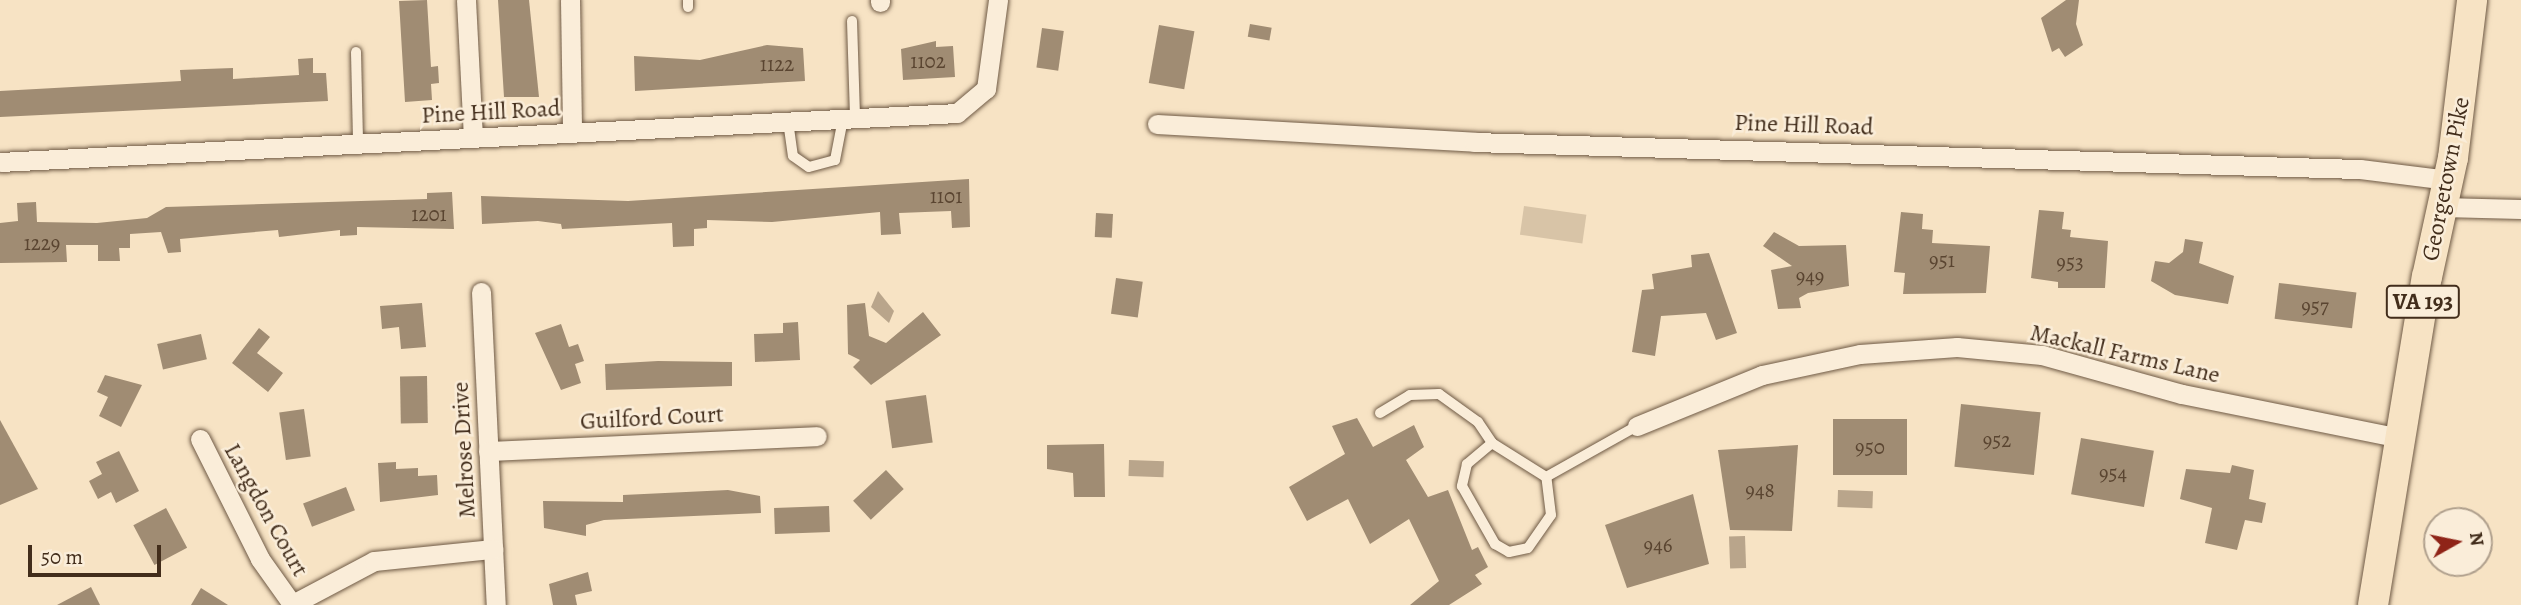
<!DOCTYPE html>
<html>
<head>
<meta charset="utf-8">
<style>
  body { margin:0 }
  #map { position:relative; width:2521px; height:605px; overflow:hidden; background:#f7e3c4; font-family:Alegreya,serif }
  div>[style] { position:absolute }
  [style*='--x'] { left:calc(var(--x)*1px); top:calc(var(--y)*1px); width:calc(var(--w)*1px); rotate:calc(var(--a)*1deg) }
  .green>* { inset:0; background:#d8c4a7; transform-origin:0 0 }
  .water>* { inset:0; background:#b9a58b; transform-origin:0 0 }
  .building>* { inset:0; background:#a08c73; transform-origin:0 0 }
  .roads { filter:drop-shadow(0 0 2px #6f5a45) drop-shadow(0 0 2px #6f5a45) }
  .lane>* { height:10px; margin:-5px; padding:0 5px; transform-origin:5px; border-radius:5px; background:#faedd9 }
  .street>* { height:19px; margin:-9.5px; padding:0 9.5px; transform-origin:9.5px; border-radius:9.5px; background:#faedd9 }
  .primary>* { height:30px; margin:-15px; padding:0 15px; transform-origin:15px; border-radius:15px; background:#f7e3c4 }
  span { translate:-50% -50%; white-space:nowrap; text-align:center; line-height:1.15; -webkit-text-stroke:5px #faedd9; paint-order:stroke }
  .number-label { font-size:21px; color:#5a4531 }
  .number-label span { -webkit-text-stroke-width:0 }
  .shield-label span { padding:2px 5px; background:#faedd9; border:2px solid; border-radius:5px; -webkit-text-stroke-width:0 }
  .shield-label { font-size:23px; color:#422d1b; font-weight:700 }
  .street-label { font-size:24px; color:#422d1b }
  .north { position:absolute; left:2423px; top:507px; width:70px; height:70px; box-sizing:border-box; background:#faedd9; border:2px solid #b0a08d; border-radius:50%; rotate:81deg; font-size:19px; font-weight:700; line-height:28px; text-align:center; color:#422d1b }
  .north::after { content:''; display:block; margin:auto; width:24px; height:32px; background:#8f2418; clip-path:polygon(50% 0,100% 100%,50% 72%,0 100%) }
  .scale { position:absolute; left:28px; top:545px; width:133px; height:32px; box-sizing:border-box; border:4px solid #422d1b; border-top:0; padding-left:9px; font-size:21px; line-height:24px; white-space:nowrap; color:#422d1b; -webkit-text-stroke:5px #faedd9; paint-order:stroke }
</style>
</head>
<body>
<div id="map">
  <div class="green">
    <div style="left:1524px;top:206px;width:63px;height:29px;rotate:8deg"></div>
  </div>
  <div class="water">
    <div style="clip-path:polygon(878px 291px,894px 311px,889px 323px,871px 307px)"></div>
    <div style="left:1129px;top:460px;width:35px;height:16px;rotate:2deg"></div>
    <div style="left:1838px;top:490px;width:35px;height:17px;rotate:2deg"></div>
    <div style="left:1745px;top:536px;width:32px;height:16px;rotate:88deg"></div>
  </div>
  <div class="building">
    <div style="clip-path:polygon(427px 0,431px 67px,438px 66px,439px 83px,431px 84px,432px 100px,405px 102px,399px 1px)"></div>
    <div style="clip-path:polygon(498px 0,529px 0,539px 97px,504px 97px)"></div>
    <div style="clip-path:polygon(2066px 0,2079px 0,2076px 24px,2083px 45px,2065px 57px,2059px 48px,2052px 52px,2041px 18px)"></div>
    <div style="left:1250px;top:24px;width:22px;height:13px;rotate:10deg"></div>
    <div style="left:1159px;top:25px;width:36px;height:59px;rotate:10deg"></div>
    <div style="left:1042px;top:28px;width:22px;height:40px;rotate:8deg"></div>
    <div style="clip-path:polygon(936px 41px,936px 47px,953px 46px,955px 77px,903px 80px,901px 49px)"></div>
    <div style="clip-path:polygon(767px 45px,803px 48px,805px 81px,635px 91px,634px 56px,700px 60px)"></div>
    <div style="clip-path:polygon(313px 58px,313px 73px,326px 73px,328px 101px,0 117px,0 91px,181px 81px,180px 70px,205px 69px,233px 68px,233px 79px,299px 75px,298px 59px)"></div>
    <div style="clip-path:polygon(969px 179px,970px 227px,952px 228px,951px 211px,899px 213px,901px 234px,881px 235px,880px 212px,772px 222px,707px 220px,707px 228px,694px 229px,694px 246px,673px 247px,672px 223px,562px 229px,561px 224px,538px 221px,482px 224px,481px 196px,628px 201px)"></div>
    <div style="clip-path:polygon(452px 192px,454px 229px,357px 227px,357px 235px,340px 236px,340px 230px,279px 237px,278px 230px,244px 233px,180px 239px,181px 252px,168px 253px,161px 232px,130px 234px,130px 248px,119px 248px,120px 261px,98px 261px,98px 245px,66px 245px,67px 262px,0 263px,0 223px,18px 221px,17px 203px,36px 202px,37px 222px,97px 223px,147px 218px,166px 207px,427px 199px,427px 193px)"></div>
    <div style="clip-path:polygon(2039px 210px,2064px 212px,2062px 229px,2071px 230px,2070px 237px,2108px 241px,2105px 288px,2058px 288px,2058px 282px,2031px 278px)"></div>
    <div style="clip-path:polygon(1901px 212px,1923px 214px,1922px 229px,1933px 230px,1932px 243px,1990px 246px,1986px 293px,1903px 294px,1905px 273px,1894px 272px)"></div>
    <div style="left:1096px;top:213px;width:17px;height:24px;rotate:3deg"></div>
    <div style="clip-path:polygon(1774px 232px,1799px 246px,1846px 245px,1849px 286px,1808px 293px,1799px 298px,1801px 308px,1778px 309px,1771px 270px,1792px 266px,1763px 246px)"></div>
    <div style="clip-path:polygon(2185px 239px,2203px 242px,2199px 263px,2234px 276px,2228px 304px,2175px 295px,2151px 281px,2155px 261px,2169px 263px,2183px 252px)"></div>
    <div style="clip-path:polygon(1709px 253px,1737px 333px,1716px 340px,1706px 313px,1661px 316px,1655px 356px,1632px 352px,1642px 290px,1654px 289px,1652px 274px,1692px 267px,1691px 255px)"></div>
    <div style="left:1116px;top:278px;width:27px;height:36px;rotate:8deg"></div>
    <div style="left:2279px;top:283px;width:78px;height:36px;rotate:7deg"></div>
    <div style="clip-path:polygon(422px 303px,426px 347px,401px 349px,399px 327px,382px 329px,380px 306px)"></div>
    <div style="clip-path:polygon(865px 303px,869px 336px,886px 343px,923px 312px,941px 335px,871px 385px,853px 367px,860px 360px,848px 354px,847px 305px)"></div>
    <div style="clip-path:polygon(798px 322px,800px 360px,755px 362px,754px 334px,783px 333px,783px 323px)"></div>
    <div style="clip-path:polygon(561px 324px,569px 347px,578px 344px,584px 361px,575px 364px,581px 383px,561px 390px,535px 333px)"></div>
    <div style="clip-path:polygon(259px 328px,270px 337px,257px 353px,283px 373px,268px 392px,232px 363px)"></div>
    <div style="left:201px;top:334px;width:26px;height:45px;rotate:77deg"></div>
    <div style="clip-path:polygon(658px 361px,732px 362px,732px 386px,606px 390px,605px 364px)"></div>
    <div style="clip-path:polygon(105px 375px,142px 385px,121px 427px,99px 416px,108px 397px,97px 392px)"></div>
    <div style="left:427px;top:376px;width:47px;height:27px;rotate:89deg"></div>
    <div style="left:926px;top:395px;width:48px;height:41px;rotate:82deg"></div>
    <div style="left:1961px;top:404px;width:80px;height:63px;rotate:6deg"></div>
    <div style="left:304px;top:409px;width:48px;height:25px;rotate:82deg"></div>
    <div style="clip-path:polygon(1357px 418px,1373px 447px,1414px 425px,1424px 447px,1406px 460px,1428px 497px,1448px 490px,1472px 550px,1478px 547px,1488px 567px,1475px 575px,1482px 584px,1449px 605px,1410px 605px,1439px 581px,1409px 519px,1370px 544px,1348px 499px,1307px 521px,1289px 487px,1345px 454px,1332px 426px)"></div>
    <div style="left:1833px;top:419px;width:74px;height:56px"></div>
    <div style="clip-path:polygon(0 420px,38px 489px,0 505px)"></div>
    <div style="left:2081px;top:438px;width:74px;height:57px;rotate:10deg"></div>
    <div style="clip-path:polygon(1104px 444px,1105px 497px,1074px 497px,1073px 473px,1047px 469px,1047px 445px)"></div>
    <div style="clip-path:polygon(1798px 445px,1792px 531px,1730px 530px,1718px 450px)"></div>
    <div style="clip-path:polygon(119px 451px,139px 491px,116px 503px,111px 492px,98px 499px,89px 481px,102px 474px,96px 462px)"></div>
    <div style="clip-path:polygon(396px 462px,396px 469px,418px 468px,418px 476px,437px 475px,438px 495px,380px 502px,378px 463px)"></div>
    <div style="clip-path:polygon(2232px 465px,2254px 470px,2249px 499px,2266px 503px,2262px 523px,2245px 520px,2237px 550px,2205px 543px,2212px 508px,2180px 499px,2186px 469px,2230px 473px)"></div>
    <div style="left:886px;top:470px;width:26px;height:45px;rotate:47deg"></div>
    <div style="left:346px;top:487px;width:25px;height:46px;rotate:69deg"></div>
    <div style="clip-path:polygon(728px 490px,760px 496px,761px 513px,604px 520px,586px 525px,586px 536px,544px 528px,543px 501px,623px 502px,623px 495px)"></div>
    <div style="clip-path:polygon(1693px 494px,1709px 564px,1627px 588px,1605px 525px)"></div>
    <div style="left:829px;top:506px;width:26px;height:55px;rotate:88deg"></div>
    <div style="left:166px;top:508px;width:45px;height:37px;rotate:62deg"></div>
    <div style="clip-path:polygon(588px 572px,592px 591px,575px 595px,577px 605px,553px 605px,549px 584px)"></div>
    <div style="clip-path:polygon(91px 587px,100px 605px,57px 605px)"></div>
    <div style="clip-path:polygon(201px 588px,228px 605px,191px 605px)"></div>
  </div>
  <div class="roads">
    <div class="lane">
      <div style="--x:688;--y:0;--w:7;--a:90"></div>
      <div style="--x:852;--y:21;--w:97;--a:88.2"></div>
      <div style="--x:356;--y:52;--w:91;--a:88.7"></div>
      <div style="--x:788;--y:121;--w:35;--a:82"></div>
      <div style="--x:793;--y:156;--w:19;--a:35"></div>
      <div style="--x:809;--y:167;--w:27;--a:-15"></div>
      <div style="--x:835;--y:160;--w:42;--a:-79"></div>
      <div style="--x:1380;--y:413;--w:35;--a:-31"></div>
      <div style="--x:1410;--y:395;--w:29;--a:-2"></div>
      <div style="--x:1439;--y:394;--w:48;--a:35.7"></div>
      <div style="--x:1478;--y:422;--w:25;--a:56"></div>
      <div style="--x:1546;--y:477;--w:64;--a:-147.8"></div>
      <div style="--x:1492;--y:443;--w:33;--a:140"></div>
      <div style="--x:1467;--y:464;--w:23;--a:103"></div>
      <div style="--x:1462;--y:486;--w:67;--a:60.4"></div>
      <div style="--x:1495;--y:544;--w:16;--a:30"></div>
      <div style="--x:1509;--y:552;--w:19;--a:-12"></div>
      <div style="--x:1528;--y:548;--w:40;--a:-55.1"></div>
      <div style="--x:1551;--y:515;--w:38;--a:-97"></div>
      <div style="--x:1546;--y:477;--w:104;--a:-29.3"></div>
    </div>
    <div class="street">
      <div style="--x:466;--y:0;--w:137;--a:87.1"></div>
      <div style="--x:570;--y:0;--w:133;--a:89.1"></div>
      <div style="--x:880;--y:0;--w:2;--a:90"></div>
      <div style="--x:1157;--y:124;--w:318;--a:3.2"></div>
      <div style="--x:1474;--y:142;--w:886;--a:1.75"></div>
      <div style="--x:2360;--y:169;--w:89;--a:7.1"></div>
      <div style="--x:0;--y:162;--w:958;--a:-2.93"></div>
      <div style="--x:957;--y:113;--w:38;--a:-40"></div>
      <div style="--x:986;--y:89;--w:90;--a:-82.3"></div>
      <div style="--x:2442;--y:207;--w:79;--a:1.5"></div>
      <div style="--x:481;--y:292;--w:313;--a:87.3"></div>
      <div style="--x:1637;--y:426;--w:135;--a:-22.2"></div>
      <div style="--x:1762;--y:375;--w:100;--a:-12.1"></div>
      <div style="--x:1860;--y:354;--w:97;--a:-4.1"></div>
      <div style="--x:1957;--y:347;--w:85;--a:5.4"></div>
      <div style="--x:2042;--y:355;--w:145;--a:15.6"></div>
      <div style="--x:2182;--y:394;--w:222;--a:11.4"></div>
      <div style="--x:200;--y:439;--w:134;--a:63.4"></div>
      <div style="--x:260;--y:559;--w:55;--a:54.6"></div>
      <div style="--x:488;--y:451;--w:329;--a:-2.6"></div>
      <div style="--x:291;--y:605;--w:94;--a:-27.9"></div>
      <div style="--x:374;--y:561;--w:120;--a:-5.8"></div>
    </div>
    <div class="primary">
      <div style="--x:2373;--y:605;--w:332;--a:-80.7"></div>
      <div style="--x:2427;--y:277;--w:122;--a:-77.7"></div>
      <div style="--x:2453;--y:158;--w:159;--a:-83.1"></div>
    </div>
  </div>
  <div class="number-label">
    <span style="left:928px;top:61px">1102</span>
    <span style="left:777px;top:64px">1122</span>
    <span style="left:946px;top:196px">1101</span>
    <span style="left:429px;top:214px">1201</span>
    <span style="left:42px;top:243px">1229</span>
    <span style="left:1942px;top:260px">951</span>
    <span style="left:2070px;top:262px">953</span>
    <span style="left:1810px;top:276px">949</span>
    <span style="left:2315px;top:306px">957</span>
    <span style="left:1997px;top:440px">952</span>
    <span style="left:1870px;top:447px">950</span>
    <span style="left:2113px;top:473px">954</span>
    <span style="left:1760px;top:490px">948</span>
    <span style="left:1658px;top:545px">946</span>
  </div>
  <div class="shield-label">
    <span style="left:2423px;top:302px">VA 193</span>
  </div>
  <div class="street-label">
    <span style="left:491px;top:112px;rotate:-3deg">Pine Hill Road</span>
    <span style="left:1804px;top:125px;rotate:2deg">Pine Hill Road</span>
    <span style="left:2446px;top:179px;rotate:-79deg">Georgetown Pike</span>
    <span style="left:2125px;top:354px;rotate:13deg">Mackall Farms Lane</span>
    <span style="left:652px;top:418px;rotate:-3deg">Guilford Court</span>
    <span style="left:464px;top:450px;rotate:-93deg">Melrose Drive</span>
    <span style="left:266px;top:510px;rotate:61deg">Langdon Court</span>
  </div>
  <div class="north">N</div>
  <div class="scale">50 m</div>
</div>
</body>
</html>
